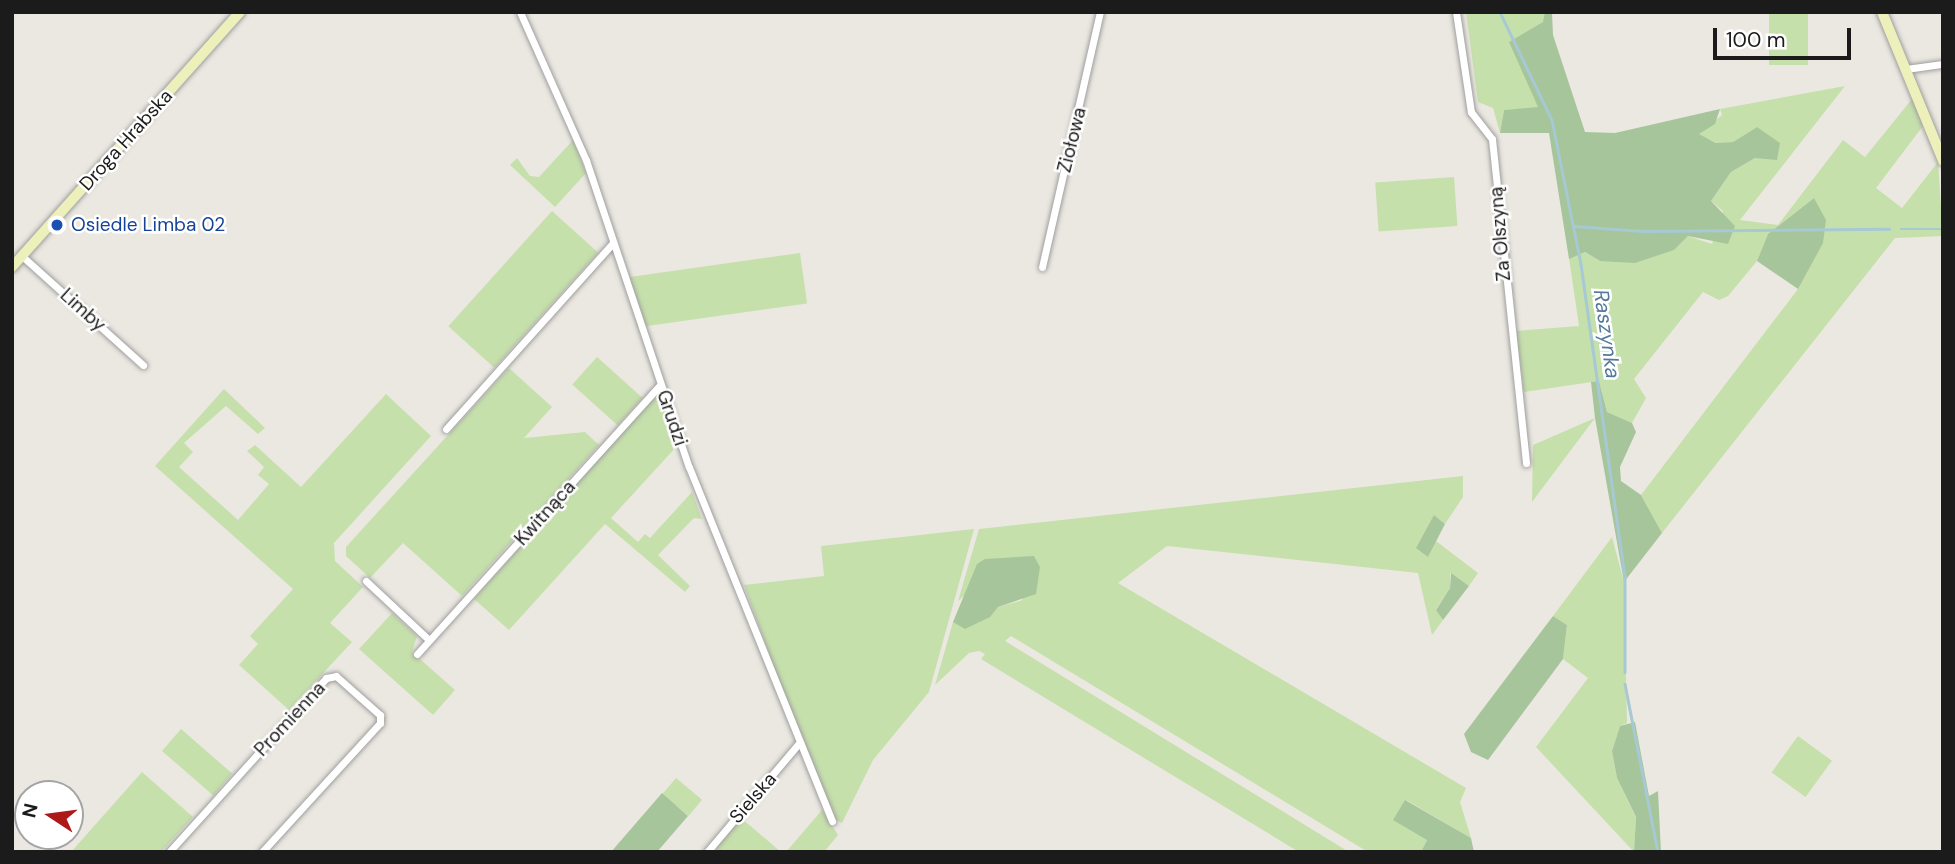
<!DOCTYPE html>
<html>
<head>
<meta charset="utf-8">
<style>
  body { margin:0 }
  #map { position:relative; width:1955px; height:864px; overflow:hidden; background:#ebe8e1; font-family:"DM Sans",sans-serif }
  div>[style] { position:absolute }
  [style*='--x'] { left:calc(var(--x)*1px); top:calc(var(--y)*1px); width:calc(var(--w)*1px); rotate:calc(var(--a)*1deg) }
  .grass>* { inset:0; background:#c6e0ac; transform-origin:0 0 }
  .forest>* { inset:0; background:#a7c59b }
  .stream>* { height:2.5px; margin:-1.25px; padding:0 1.25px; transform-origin:1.25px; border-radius:1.25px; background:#a6c9d4 }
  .roads { filter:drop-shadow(0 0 2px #9f9f9f) drop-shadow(0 0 2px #9f9f9f) }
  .street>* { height:7px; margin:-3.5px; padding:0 3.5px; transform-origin:3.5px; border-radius:3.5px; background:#fff }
  .secondary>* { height:10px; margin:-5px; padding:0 5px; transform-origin:5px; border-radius:5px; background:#edf0ba }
  .dots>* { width:19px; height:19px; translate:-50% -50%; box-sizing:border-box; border:4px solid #fff; border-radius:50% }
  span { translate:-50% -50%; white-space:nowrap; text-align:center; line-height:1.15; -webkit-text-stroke:5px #fff; paint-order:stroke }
  .street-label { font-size:19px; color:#1b1b1b }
  .transit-label { font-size:19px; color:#164399 }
  .left { translate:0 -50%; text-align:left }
  .water-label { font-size:21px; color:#54799d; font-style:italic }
  .frame { position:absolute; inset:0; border:14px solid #1b1b1b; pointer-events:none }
  .north { position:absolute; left:14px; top:780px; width:70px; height:70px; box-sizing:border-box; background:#fff; border:2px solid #a4a4a4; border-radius:50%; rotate:283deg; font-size:19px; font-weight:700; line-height:28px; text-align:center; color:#1b1b1b }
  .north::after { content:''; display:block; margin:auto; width:24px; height:32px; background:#ad1818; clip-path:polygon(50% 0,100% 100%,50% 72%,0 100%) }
  .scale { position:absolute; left:1713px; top:28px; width:138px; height:32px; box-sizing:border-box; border:4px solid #1b1b1b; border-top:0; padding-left:9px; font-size:21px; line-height:24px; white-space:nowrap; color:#1b1b1b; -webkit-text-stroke:5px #fff; paint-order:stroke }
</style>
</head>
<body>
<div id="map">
  <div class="grass">
    <div style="clip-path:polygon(1466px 12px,1545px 12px,1538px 108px,1504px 110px,1500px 133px,1493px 108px,1478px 102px)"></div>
    <div style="left:1769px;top:12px;width:39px;height:53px"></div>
    <div style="clip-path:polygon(1845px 86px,1740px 220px,1778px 225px,1843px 140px,1865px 157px,1912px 99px,1923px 126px,1876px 188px,1902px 208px,1938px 162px,1943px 236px,1895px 238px,1662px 533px,1641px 495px,1798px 289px,1814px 198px,1768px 234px,1757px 261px,1728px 296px,1719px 300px,1703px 292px,1634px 379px,1646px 398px,1632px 423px,1607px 412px,1599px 381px,1524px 392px,1516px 331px,1579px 326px,1569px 258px,1585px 252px,1600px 261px,1674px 250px,1688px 236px,1712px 244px,1723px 211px,1711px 201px,1731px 172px,1755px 158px,1757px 127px,1733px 142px,1717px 143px,1698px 134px,1722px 115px,1720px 109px)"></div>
    <div style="clip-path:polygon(573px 140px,586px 173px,555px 207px,510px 165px,517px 158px,530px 176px,539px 177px)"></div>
    <div style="left:1454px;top:177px;width:49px;height:79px;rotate:86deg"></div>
    <div style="left:552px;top:211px;width:62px;height:155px;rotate:42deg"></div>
    <div style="left:800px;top:253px;width:51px;height:172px;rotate:82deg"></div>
    <div style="left:597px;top:357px;width:61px;height:37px;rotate:42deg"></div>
    <div style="clip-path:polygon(509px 368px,552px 407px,524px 438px,585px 432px,599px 445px,462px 596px,403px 543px,370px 578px,346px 556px,346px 547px)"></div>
    <div style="clip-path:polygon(224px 389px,265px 428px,258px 434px,226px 406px,184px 443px,193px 452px,179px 467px,238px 520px,269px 484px,258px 475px,264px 467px,247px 451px,255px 445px,301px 487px,386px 394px,431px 436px,334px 543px,335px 561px,363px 587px,330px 623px,352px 642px,289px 710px,239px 665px,258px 644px,250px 636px,293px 589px,155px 466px)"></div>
    <div style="clip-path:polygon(652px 398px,661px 398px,677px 446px,611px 518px,638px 542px,645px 534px,650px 538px,692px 492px,702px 519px,694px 518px,658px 555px,690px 586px,685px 592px,605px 524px,509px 630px,474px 599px)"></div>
    <div style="clip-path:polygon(1595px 418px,1532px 502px,1533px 445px)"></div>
    <div style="clip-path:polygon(1463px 476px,1463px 497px,1445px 524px,1434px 515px,1428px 557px,1436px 541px,1478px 573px,1469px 586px,1450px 573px,1450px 588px,1436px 609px,1443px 620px,1432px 635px,1418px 573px,1167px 546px,1118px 583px,1466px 788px,1460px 802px,1471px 838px,1406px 800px,1427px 840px,1421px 852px,1368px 852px,1011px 636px,1005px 641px,1349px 852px,1299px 852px,981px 659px,985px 654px,979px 651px,969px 653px,935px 685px,953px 622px,978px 623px,998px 607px,1023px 600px,977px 565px,969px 591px,958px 601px,979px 529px)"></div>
    <div style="clip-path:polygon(974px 529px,929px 692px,873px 760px,842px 823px,833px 819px,811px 768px,744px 585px,824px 576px,821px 546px)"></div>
    <div style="clip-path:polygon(1612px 537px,1624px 582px,1627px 723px,1620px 726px,1612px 751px,1617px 778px,1636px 818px,1634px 852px,1536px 747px,1588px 678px,1563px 659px,1567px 625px,1553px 616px)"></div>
    <div style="clip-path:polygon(392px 613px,417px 636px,412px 652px,455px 690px,433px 715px,359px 649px)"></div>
    <div style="left:181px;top:729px;width:68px;height:29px;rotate:41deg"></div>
    <div style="left:1798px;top:736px;width:42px;height:45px;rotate:36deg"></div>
    <div style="clip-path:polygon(142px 772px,193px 817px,161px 852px,71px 852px)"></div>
    <div style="left:676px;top:778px;width:34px;height:21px;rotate:40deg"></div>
    <div style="clip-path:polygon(822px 810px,838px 835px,824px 852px,786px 852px)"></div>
    <div style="clip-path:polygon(741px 818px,781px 852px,720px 852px,715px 847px)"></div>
  </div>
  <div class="forest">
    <div style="clip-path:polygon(1545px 12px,1576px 13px,1552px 13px,1553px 35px,1585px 132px,1615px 133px,1720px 109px,1715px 124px,1699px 134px,1716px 143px,1733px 142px,1757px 127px,1780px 143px,1777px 160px,1755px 158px,1731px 172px,1711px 201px,1735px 226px,1728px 244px,1688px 236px,1674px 250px,1635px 263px,1600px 261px,1585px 252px,1569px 259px,1549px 133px,1500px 133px,1504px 110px,1538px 107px,1509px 42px,1543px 22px)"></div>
    <div style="clip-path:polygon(1814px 198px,1826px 220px,1823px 243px,1798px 289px,1757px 261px,1768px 234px)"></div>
    <div style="clip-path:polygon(1599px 381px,1607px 412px,1632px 423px,1636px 432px,1620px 467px,1621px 481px,1641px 495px,1662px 533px,1624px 582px,1595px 418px,1591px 382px)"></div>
    <div style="clip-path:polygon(1434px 515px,1445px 524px,1428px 557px,1416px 548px)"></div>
    <div style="clip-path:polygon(1034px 556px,1040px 567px,1036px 594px,998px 607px,990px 617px,965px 629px,953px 622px,977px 564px,985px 559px)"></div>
    <div style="clip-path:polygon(1451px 573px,1469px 586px,1443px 620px,1436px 610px,1450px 588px)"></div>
    <div style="clip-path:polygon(1553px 616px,1567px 625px,1563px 659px,1488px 760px,1471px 752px,1464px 734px)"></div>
    <div style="clip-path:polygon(1635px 722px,1649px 796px,1658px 791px,1661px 852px,1634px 852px,1636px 817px,1617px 778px,1612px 751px,1620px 726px)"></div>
    <div style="clip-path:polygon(662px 793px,688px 816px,657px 852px,611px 852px)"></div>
    <div style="clip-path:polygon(1405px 800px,1471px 838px,1474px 852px,1421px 852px,1427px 840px,1393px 820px)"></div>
  </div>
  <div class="stream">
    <div style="--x:1500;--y:12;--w:120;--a:64.3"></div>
    <div style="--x:1552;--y:120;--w:147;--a:78.6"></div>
    <div style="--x:1581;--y:264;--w:315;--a:82"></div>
    <div style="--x:1625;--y:576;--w:96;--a:90"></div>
    <div style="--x:1574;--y:226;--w:69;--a:4.1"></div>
    <div style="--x:1643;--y:231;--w:246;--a:-0.5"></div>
    <div style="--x:1901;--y:229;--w:42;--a:0"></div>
    <div style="--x:1625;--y:684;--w:171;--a:78.9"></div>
  </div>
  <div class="roads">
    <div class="street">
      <div style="--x:520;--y:12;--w:162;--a:66"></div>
      <div style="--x:586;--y:160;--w:324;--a:71.5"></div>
      <div style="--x:689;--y:467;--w:382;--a:68"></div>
      <div style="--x:1456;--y:12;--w:101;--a:81.5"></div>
      <div style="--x:1471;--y:112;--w:34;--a:52"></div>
      <div style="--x:1492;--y:139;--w:326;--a:84"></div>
      <div style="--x:1906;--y:69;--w:37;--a:-8"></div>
      <div style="--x:22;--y:256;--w:163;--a:42"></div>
      <div style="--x:1042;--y:267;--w:262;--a:-77.2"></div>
      <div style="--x:446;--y:429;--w:250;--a:-48.1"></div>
      <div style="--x:366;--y:581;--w:86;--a:43.1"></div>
      <div style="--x:417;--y:654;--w:363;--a:-47.9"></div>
      <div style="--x:169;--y:852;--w:234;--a:-47.9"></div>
      <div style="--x:326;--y:678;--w:10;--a:-11"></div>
      <div style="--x:336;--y:676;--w:59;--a:41.6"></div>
      <div style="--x:380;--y:715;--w:8;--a:90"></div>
      <div style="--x:380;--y:723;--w:175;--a:132.5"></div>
      <div style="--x:707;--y:852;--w:143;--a:-49.8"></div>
    </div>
    <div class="secondary">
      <div style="--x:1882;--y:12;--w:161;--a:67.7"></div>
      <div style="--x:12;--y:267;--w:342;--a:-48.2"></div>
    </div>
  </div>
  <div class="dots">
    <div style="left:57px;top:225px;background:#1a4fb4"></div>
  </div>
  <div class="street-label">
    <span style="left:126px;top:140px;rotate:-48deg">Droga Hrabska</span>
    <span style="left:1072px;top:140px;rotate:-76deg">Ziołowa</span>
    <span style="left:1500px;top:234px;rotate:-95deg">Za Olszyną</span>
    <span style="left:83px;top:310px;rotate:42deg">Limby</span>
    <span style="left:672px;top:418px;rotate:71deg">Grudzi</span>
    <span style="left:545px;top:513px;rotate:-48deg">Kwitnąca</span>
    <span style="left:290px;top:719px;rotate:-47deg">Promienna</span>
    <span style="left:753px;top:798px;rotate:-49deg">Sielska</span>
  </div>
  <div class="transit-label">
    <span class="left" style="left:71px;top:225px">Osiedle Limba 02</span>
  </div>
  <div class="water-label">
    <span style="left:1607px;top:334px;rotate:82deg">Raszynka</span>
  </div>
  <div class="frame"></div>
  <div class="north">N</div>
  <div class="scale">100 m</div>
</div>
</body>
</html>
